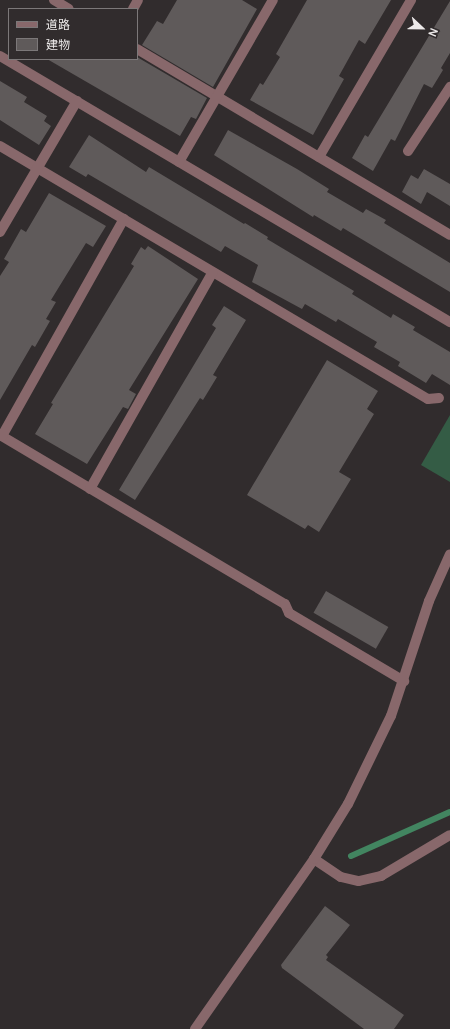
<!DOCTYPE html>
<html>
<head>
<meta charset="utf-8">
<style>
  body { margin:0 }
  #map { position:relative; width:450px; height:1029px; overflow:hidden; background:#312c2d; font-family:Manrope,"Noto Sans JP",sans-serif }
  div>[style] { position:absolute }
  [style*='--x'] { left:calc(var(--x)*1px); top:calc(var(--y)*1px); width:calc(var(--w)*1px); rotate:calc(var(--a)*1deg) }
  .green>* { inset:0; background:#345c45 }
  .stream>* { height:6px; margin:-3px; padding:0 3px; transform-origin:3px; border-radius:3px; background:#428560 }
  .building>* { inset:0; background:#5f5a5a; transform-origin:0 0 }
  .minor>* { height:10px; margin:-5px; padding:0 5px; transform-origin:5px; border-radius:5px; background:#88686b }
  span { translate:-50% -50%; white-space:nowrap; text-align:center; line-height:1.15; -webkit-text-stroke:3px #312c2d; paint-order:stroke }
  .legend { position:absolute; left:8px; top:8px; width:130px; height:52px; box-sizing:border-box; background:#312c2d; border:1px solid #7c7879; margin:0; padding:5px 7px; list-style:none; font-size:12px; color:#edeaea }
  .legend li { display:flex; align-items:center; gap:8px; height:20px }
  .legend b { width:20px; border:1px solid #7c7879 }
  .north { position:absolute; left:402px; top:8px; width:40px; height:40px; -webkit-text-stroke:3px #312c2d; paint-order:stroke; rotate:112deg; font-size:11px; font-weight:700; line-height:16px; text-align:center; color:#edeaea }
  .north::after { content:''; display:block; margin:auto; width:14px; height:18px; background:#edeaea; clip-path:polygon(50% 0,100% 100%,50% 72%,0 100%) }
</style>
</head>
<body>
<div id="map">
  <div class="green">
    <div style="clip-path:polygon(450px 415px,450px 482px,421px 465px)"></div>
  </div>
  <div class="stream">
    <div style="--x:351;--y:856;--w:108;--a:-24"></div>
  </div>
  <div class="building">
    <div style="clip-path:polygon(177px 0,242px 0,257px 9px,213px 87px,142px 45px,157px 21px,163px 24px)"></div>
    <div style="clip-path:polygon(307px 0,391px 0,365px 44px,359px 40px,339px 76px,344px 79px,313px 135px,250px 100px,260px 83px,263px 85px,280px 57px,276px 54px)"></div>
    <div style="clip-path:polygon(450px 1px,450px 53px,441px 68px,443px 70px,432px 88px,424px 84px,395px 141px,391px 139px,373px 171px,352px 158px,365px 135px,368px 137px)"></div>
    <div style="clip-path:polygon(137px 57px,207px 98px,196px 119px,191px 117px,180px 136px,47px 59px,137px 59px)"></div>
    <div style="clip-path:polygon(0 81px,27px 97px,24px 102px,47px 116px,44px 121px,51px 126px,39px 145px,0 120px)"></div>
    <div style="clip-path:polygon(228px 130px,297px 169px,329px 189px,327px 192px,363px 213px,366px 209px,386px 220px,384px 223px,450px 263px,450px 292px,343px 228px,341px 231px,314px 215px,313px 217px,214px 155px)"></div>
    <div style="clip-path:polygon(89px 135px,146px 172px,149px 167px,244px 224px,245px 223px,268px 237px,267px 239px,354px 291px,352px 294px,391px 318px,393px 314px,415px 327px,413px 330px,450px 352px,450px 385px,432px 374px,426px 383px,398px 366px,400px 362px,374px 347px,377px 342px,338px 319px,336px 322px,305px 304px,302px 309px,252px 282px,258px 265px,225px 246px,221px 252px,88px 174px,86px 177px,69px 167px)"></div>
    <div style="clip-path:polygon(424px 169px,450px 184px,450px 206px,427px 192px,421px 204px,402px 192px,411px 175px,418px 179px)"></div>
    <div style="clip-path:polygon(49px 193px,106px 226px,93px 247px,86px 243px,51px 300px,56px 302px,46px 319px,50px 321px,35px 347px,32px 345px,0 400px,0 276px,9px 262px,4px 259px,21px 229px,26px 232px)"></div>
    <div style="clip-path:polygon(148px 246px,198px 279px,129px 390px,136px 394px,128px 409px,123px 407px,87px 464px,35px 434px,53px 404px,51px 403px,134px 266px,131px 264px,141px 247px,145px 250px)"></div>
    <div style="clip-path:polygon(224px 306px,246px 320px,213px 375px,217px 377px,203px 400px,200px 398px,135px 500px,119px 490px,216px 328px,212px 325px)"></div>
    <div style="clip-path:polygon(327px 360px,378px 391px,367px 409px,374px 414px,339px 472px,351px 479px,319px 532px,308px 525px,305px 529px,247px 495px)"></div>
    <div style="left:326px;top:591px;width:72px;height:25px;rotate:30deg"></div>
    <div style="clip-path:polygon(325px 906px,350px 925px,326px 955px,328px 957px,326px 960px,404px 1015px,394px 1029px,364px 1029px,282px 968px,281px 965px)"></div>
  </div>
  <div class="minor">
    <div style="--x:54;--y:0;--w:17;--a:31"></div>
    <div style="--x:133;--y:9;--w:10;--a:-61"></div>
    <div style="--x:137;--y:49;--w:364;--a:30.7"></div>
    <div style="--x:0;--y:56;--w:523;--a:30.59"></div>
    <div style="--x:0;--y:146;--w:497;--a:30.6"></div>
    <div style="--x:428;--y:399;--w:11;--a:-5"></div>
    <div style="--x:408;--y:151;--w:77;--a:-56.7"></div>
    <div style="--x:319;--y:157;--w:182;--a:-59.6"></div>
    <div style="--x:179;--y:162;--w:187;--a:-59.9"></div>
    <div style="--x:0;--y:232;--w:152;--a:-59.6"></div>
    <div style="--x:0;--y:435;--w:331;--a:30.7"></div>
    <div style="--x:285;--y:604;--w:10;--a:66"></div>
    <div style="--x:289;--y:613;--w:134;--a:30.6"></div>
    <div style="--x:2;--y:436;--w:249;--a:-60.7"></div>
    <div style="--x:90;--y:489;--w:249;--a:-60.5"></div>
    <div style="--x:314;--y:859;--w:32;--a:34"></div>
    <div style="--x:341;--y:877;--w:18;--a:13"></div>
    <div style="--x:359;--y:881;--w:23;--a:-13"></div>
    <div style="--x:381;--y:876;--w:80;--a:-30.7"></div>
    <div style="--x:195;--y:1029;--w:208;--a:-55"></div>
    <div style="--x:314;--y:859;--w:65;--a:-58.3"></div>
    <div style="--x:348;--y:804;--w:98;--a:-64"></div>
    <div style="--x:391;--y:716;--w:121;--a:-71.7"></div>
    <div style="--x:429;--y:601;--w:51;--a:-65.9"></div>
  </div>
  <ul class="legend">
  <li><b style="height:5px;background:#88686b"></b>道路</li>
  <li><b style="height:11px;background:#5f5a5a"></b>建物</li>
  </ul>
  <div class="north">N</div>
</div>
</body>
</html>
